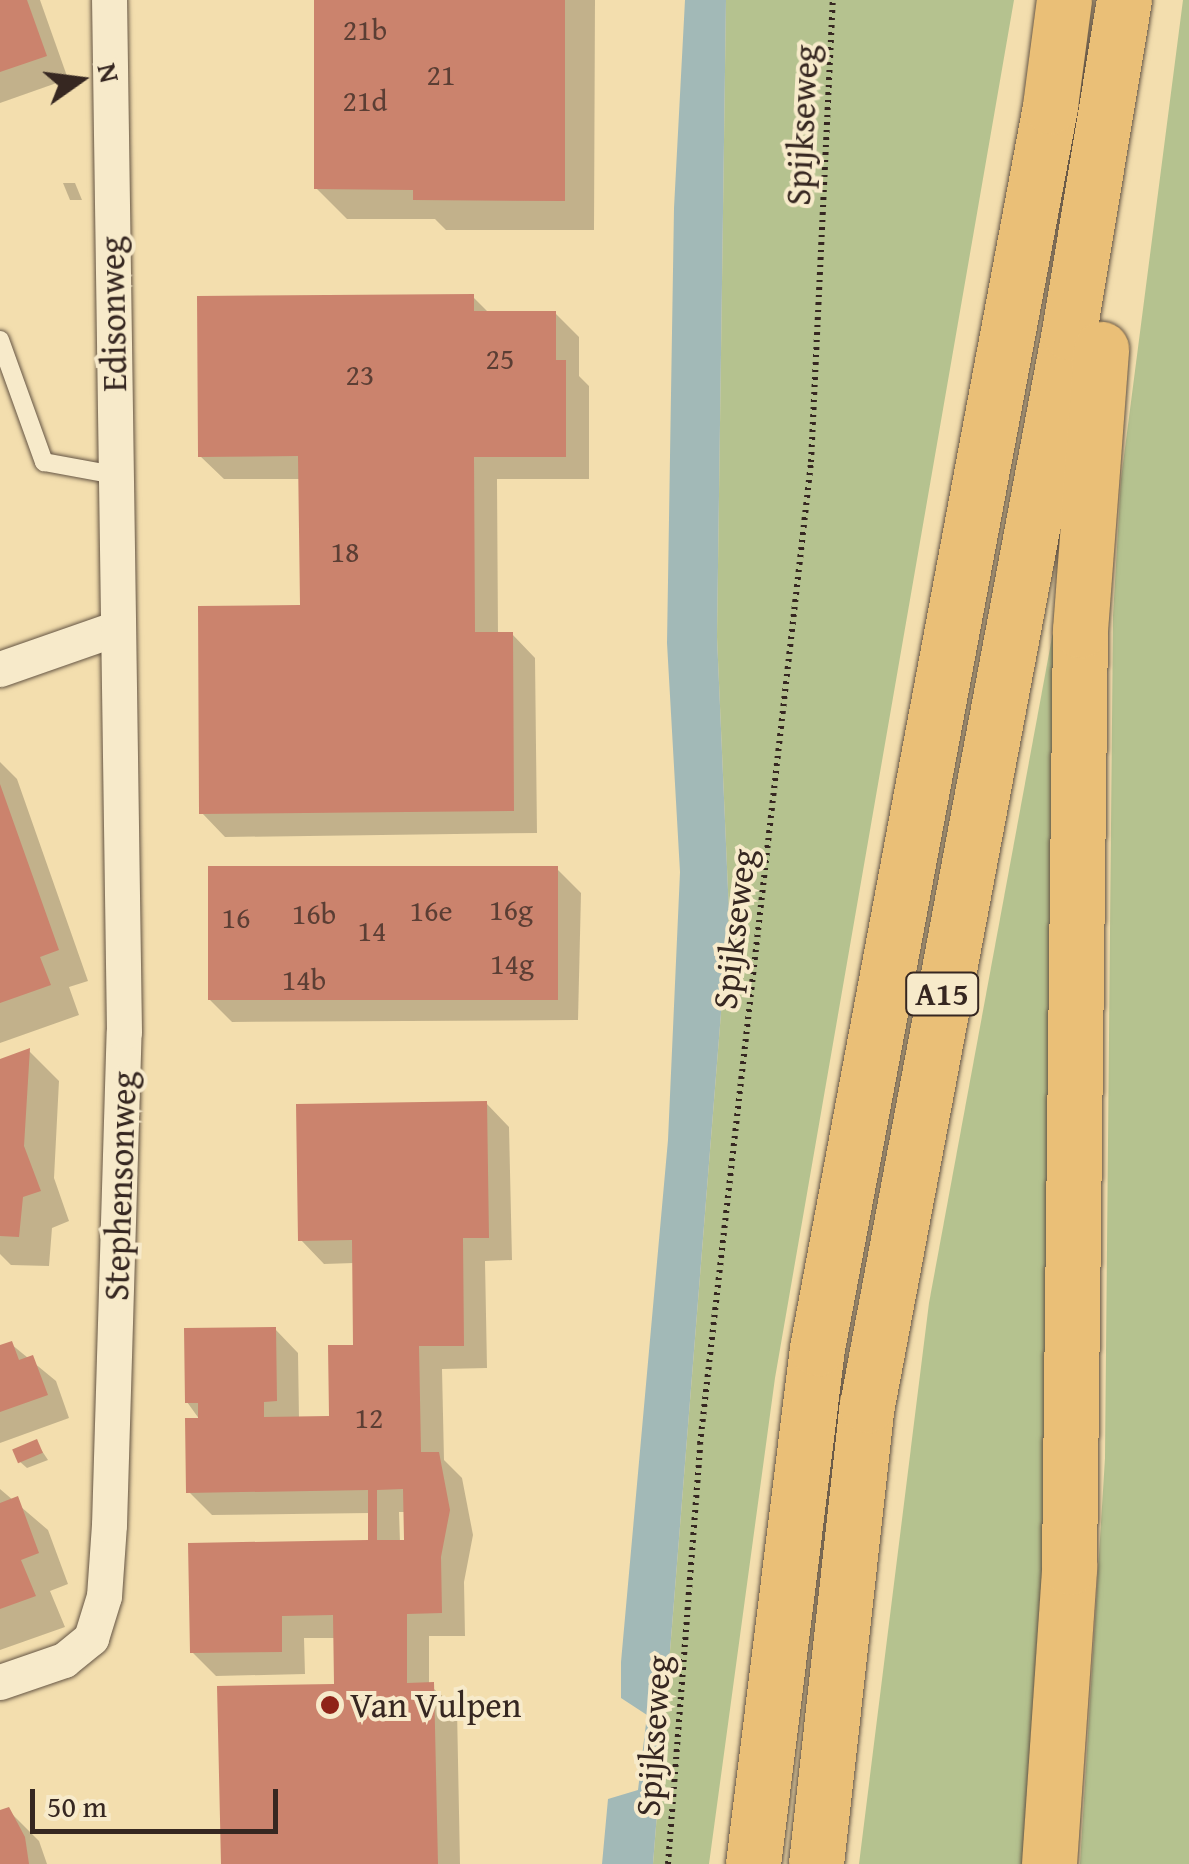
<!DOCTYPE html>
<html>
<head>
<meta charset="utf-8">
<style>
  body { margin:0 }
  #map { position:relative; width:1189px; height:1864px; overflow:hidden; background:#f3deae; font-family:"Gentium Book Plus",serif }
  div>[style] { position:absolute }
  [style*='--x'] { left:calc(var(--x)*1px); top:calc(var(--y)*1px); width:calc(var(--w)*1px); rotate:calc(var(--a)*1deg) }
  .green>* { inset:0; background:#b5c28f }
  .water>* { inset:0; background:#a2b9b7 }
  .shadow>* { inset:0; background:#0003 }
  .building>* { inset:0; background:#cb836d; transform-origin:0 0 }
  .path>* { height:6px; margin-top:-3px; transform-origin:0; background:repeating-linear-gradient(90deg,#362721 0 2.5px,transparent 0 7.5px) }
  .roads { filter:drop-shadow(0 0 2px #655544) drop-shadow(0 0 2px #655544) }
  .service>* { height:18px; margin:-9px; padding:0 9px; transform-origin:9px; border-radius:9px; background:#f7eaca }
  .minor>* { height:35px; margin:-17.5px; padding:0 17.5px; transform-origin:17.5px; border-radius:17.5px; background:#f7eaca }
  .motorway>* { height:55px; margin:-27.5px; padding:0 27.5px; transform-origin:27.5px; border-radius:27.5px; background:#eabf77 }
  .dots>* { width:28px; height:28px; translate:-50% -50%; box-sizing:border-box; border:5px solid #f7eaca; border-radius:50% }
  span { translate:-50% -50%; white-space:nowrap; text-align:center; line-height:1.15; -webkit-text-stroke:8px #f7eaca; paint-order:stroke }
  .number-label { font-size:30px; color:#5b3e34 }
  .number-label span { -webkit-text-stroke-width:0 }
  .shield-label span { padding:2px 8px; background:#f7eaca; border:2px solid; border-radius:8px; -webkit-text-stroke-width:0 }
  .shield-label { font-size:32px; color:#362721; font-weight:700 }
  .street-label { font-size:35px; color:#362721 }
  .poi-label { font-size:35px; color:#362721 }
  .left { translate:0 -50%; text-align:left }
  .north { position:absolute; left:30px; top:30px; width:100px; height:100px; -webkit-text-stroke:8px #f7eaca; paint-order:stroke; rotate:76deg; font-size:28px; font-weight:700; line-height:40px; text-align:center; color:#362721 }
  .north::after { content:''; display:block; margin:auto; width:35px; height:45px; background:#362721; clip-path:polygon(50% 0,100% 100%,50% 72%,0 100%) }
  .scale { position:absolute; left:30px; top:1789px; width:248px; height:45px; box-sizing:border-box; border:5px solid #362721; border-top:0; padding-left:12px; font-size:30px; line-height:35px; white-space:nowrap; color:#362721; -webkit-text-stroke:8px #f7eaca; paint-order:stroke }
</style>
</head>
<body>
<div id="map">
  <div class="green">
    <div style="clip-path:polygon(726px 0,1014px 0,775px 1378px,709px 1864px,653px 1864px,729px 913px,717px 637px)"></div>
    <div style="clip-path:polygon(1183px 0,1189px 0,1189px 1864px,1080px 1864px,1105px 1458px,1113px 616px,1121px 479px)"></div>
    <div style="clip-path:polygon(1070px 540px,1040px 1864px,859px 1864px,929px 1303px)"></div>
  </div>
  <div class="water">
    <div style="clip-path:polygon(685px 0,726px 0,717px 637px,729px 913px,653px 1864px,602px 1864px,608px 1799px,638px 1790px,647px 1715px,621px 1698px,621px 1662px,668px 1140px,680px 872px,667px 643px,674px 208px)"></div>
  </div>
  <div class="shadow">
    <div style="clip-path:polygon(0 0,40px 0,68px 79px,0 103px)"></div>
    <div style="clip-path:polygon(317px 0,595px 0,594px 230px,446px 230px,435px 219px,347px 219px,316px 188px)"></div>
    <div style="clip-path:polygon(63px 183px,75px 183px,82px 200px,70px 200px)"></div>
    <div style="clip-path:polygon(473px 297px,489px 313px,555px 313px,579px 337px,579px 376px,589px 386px,589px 479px,497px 479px,498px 634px,512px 634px,535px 658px,537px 833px,225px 837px,202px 813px,302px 607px,301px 479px,224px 479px,200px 456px)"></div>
    <div style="clip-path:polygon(0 762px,17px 779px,88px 981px,69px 987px,79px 1015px,0 1043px)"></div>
    <div style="clip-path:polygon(557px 869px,581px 893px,578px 1020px,232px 1022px,209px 999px)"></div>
    <div style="clip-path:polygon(29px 1051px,59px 1081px,54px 1178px,69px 1221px,52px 1228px,49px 1266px,11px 1265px,0 1254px,0 1062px)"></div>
    <div style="clip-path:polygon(evenodd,486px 1103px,509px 1127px,512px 1260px,485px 1261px,487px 1368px,442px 1369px,444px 1460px,462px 1478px,473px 1535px,464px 1582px,465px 1636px,429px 1636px,429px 1685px,457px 1708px,460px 1864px,223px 1864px,337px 1686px,336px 1638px,304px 1638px,305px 1674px,216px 1676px,192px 1652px,371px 1543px,370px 1513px,212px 1515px,189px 1492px,200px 1420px,187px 1402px,275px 1329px,298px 1353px,299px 1419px,331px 1418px,356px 1347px,354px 1263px,324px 1264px,301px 1240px,486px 1103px,399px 1512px,406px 1512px,407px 1542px,400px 1542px,399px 1512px)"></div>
    <div style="clip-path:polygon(11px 1344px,56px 1381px,69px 1418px,0 1443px,0 1348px)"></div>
    <div style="clip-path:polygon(36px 1442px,48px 1460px,27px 1468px,19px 1461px)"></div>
    <div style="clip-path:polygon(0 1489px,48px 1530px,68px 1584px,50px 1591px,65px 1627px,0 1650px)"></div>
    <div style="clip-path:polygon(8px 1810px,39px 1841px,47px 1864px,0 1864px,0 1814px)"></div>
  </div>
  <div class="building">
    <div style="clip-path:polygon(0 0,27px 0,47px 56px,0 72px)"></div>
    <div style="clip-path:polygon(314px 0,565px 0,565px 201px,413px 200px,413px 190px,314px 189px)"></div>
    <div style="clip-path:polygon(474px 294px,474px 311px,556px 311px,556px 360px,566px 360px,566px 457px,474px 457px,475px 632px,513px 632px,514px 811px,199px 814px,198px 606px,300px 605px,298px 456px,198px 457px,197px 296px)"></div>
    <div style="clip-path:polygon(0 784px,59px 950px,40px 957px,51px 985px,0 1003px)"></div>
    <div style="left:208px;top:866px;width:350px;height:134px"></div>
    <div style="clip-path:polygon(30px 1048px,24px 1146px,41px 1191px,23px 1197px,19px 1237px,0 1236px,0 1059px)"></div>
    <div style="clip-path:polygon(evenodd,487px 1101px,489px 1238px,463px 1238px,464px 1346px,419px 1346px,421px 1452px,439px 1452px,450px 1510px,441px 1557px,442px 1613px,407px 1614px,407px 1683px,434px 1682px,438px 1864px,221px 1864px,217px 1686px,334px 1684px,333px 1615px,282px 1616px,282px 1652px,190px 1653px,188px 1543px,368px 1540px,368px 1490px,186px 1493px,185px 1418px,198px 1418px,198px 1403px,185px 1403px,184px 1328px,276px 1327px,277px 1401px,264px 1402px,264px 1417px,329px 1416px,328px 1345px,353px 1345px,352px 1240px,298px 1241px,296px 1104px,487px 1101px,403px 1489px,404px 1540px,377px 1540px,377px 1490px,403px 1489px)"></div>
    <div style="clip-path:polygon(12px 1341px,19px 1360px,33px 1355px,48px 1395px,0 1412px,0 1345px)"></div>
    <div style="left:37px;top:1439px;width:15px;height:27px;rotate:67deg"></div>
    <div style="clip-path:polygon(18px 1496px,39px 1553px,21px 1560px,36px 1596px,0 1609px,0 1503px)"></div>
    <div style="clip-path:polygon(9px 1807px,25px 1837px,29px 1864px,0 1864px,0 1810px)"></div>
  </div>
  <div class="path">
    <div style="--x:668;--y:1864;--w:421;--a:-85.6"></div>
    <div style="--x:700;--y:1444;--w:988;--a:-83.55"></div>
    <div style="--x:811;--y:462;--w:463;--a:-87.3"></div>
  </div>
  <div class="roads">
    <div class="service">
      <div style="--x:0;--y:340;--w:130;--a:70.2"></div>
      <div style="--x:44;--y:462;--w:72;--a:10.4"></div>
    </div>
    <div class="minor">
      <div style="--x:0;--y:669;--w:124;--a:-19.3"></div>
      <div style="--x:0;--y:1682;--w:68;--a:-19"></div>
      <div style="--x:64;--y:1660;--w:35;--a:-39"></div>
      <div style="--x:91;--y:1638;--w:44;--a:-72.8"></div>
      <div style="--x:104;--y:1596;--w:71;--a:-86"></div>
      <div style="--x:109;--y:1525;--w:493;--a:-88.3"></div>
      <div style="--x:124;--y:1032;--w:1032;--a:-90.83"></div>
    </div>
    <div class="motorway">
      <div style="--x:753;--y:1864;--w:520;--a:-82.93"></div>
      <div style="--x:817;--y:1348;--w:1264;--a:-79.37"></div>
      <div style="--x:1050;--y:106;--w:107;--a:-82.5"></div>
      <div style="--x:816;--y:1864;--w:462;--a:-83.7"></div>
      <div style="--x:867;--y:1405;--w:1092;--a:-79.34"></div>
      <div style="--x:1069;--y:332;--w:337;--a:-80.6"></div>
      <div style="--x:1049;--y:1864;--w:298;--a:-86.1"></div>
      <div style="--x:1069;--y:1567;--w:937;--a:-89.33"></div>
      <div style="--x:1080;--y:630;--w:282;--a:-85.7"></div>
    </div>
  </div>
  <div class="dots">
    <div style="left:330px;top:1705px;background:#8f2418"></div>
  </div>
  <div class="number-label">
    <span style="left:365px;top:29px">21b</span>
    <span style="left:441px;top:74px">21</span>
    <span style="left:365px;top:100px">21d</span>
    <span style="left:500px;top:358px">25</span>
    <span style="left:360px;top:374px">23</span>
    <span style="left:345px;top:551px">18</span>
    <span style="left:511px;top:909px">16g</span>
    <span style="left:431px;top:910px">16e</span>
    <span style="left:314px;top:913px">16b</span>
    <span style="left:236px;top:917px">16</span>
    <span style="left:372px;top:930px">14</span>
    <span style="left:512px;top:963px">14g</span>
    <span style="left:304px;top:979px">14b</span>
    <span style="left:369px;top:1417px">12</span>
  </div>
  <div class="shield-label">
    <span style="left:942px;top:994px">A15</span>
  </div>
  <div class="street-label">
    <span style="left:802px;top:125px;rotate:-87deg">Spijkseweg</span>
    <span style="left:113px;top:314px;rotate:-91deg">Edisonweg</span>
    <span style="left:734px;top:929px;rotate:-83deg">Spijkseweg</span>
    <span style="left:120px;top:1186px;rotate:-88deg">Stephensonweg</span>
    <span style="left:653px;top:1736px;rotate:-86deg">Spijkseweg</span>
  </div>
  <div class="poi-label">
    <span class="left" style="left:350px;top:1705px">Van Vulpen</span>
  </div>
  <div class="north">N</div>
  <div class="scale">50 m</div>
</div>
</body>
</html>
